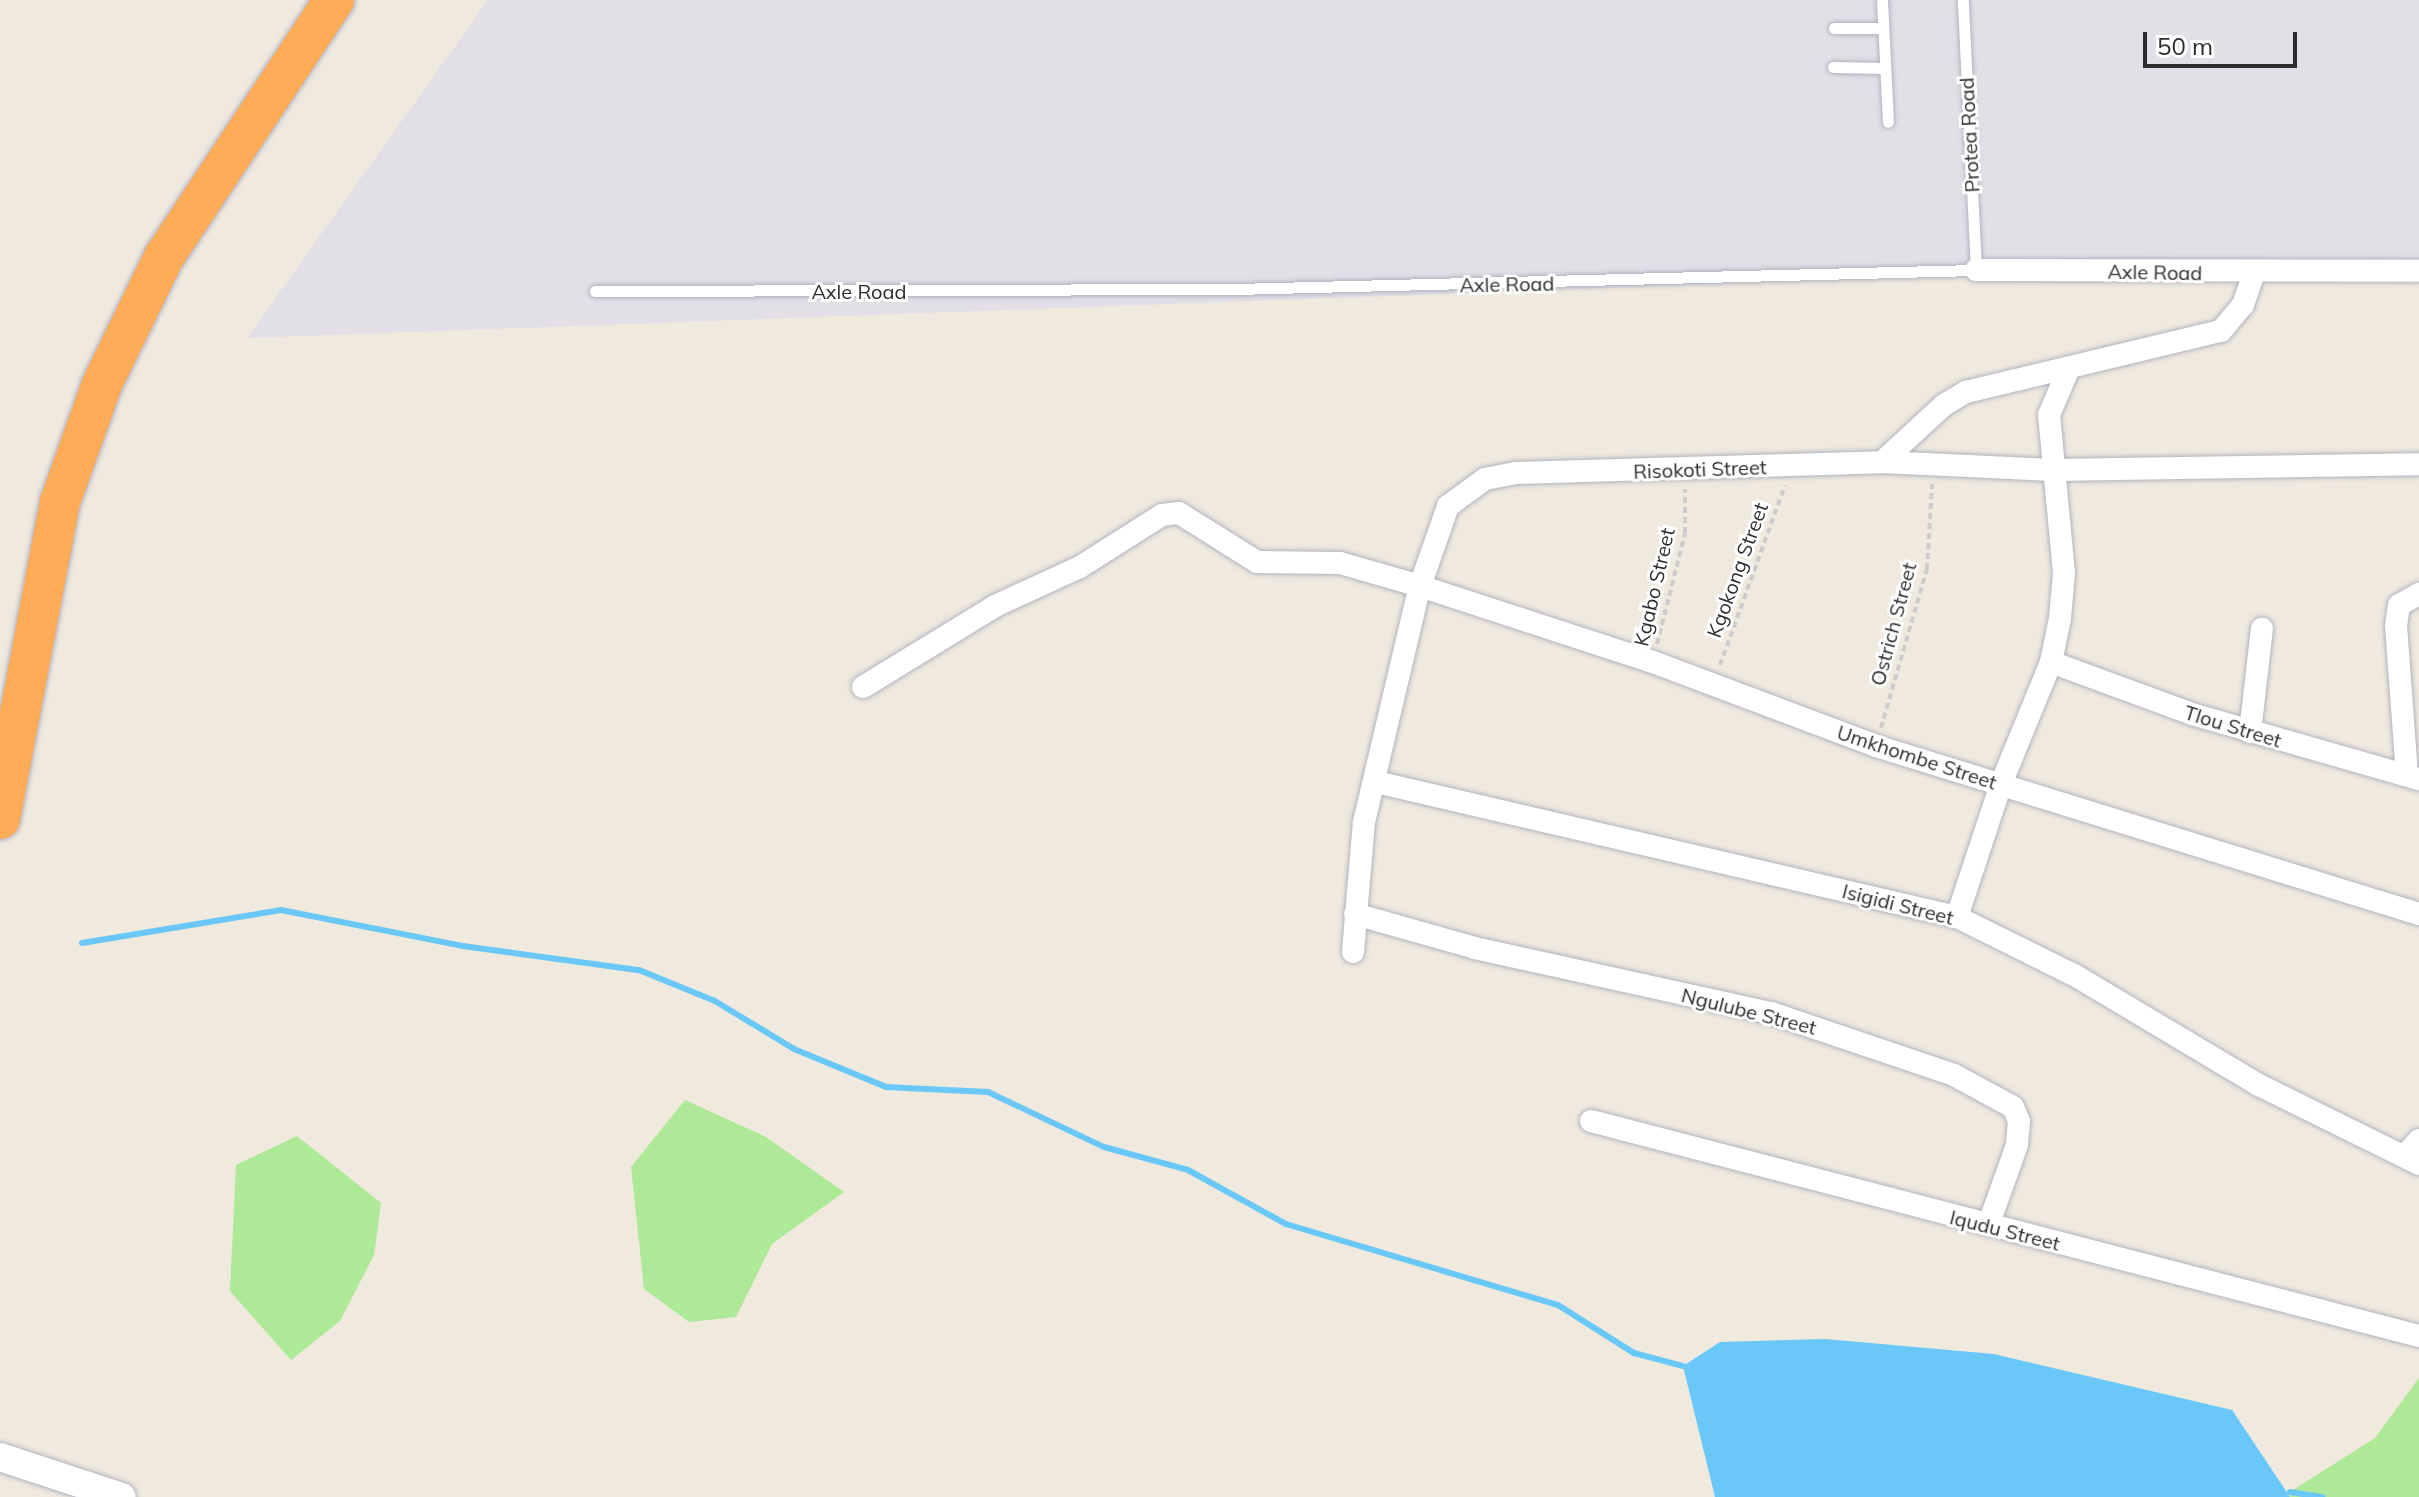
<!DOCTYPE html>
<html>
<head>
<meta charset="utf-8">
<style>
  body { margin:0 }
  #map { position:relative; width:2419px; height:1497px; overflow:hidden; background:#efe9de; font-family:Mulish,sans-serif }
  div>[style] { position:absolute }
  [style*='--x'] { left:calc(var(--x)*1px); top:calc(var(--y)*1px); width:calc(var(--w)*1px); rotate:calc(var(--a)*1deg) }
  .industrial>* { inset:0; background:#e2dfe7 }
  .green>* { inset:0; background:#ade996 }
  .water>* { inset:0; background:#69c8f8 }
  .stream>* { height:6px; margin:-3px; padding:0 3px; transform-origin:3px; border-radius:3px; background:#69c8f8 }
  .path>* { height:4px; margin-top:-2px; transform-origin:0; background:repeating-linear-gradient(90deg,#ccc 0 6px,transparent 0 10px) }
  .roads { filter:drop-shadow(0 0 2px #b2b3c1) drop-shadow(0 0 2px #b2b3c1) }
  .service>* { height:11px; margin:-5.5px; padding:0 5.5px; transform-origin:5.5px; border-radius:5.5px; background:#fff }
  .minor>* { height:22px; margin:-11px; padding:0 11px; transform-origin:11px; border-radius:11px; background:#fff }
  .tertiary>* { height:28px; margin:-14px; padding:0 14px; transform-origin:14px; border-radius:14px; background:#fff }
  .motorway>* { height:40px; margin:-20px; padding:0 20px; transform-origin:20px; border-radius:20px; background:#ffac59 }
  span { translate:-50% -50%; white-space:nowrap; text-align:center; line-height:1.15; -webkit-text-stroke:6px #fff; paint-order:stroke }
  .street-label { font-size:20px; color:#2c2c2c }
  .scale { position:absolute; left:2143px; top:32px; width:154px; height:36px; box-sizing:border-box; border:4px solid #2c2c2c; border-top:0; padding-left:10px; font-size:24px; line-height:28px; white-space:nowrap; color:#2c2c2c; -webkit-text-stroke:6px #fff; paint-order:stroke }
</style>
</head>
<body>
<div id="map">
  <div class="industrial">
    <div style="clip-path:polygon(488px 0,2419px 0,2419px 258px,247px 338px)"></div>
  </div>
  <div class="green">
    <div style="clip-path:polygon(685px 1100px,766px 1137px,844px 1192px,772px 1244px,736px 1317px,689px 1322px,644px 1289px,631px 1167px)"></div>
    <div style="clip-path:polygon(297px 1136px,381px 1203px,374px 1255px,340px 1321px,291px 1360px,230px 1291px,236px 1165px)"></div>
    <div style="clip-path:polygon(2419px 1378px,2419px 1497px,2290px 1497px,2290px 1492px,2375px 1438px)"></div>
  </div>
  <div class="water">
    <div style="clip-path:polygon(1825px 1339px,1994px 1354px,2232px 1410px,2290px 1497px,1715px 1497px,1683px 1366px,1720px 1342px)"></div>
  </div>
  <div class="stream">
    <div style="--x:82;--y:943;--w:202;--a:-9.4"></div>
    <div style="--x:281;--y:910;--w:186;--a:11.2"></div>
    <div style="--x:463;--y:946;--w:178;--a:7.8"></div>
    <div style="--x:639;--y:970;--w:82;--a:22.2"></div>
    <div style="--x:715;--y:1001;--w:92;--a:31.3"></div>
    <div style="--x:794;--y:1049;--w:100;--a:22.4"></div>
    <div style="--x:886;--y:1087;--w:102;--a:2.8"></div>
    <div style="--x:988;--y:1092;--w:128;--a:25.4"></div>
    <div style="--x:1104;--y:1147;--w:87;--a:15.3"></div>
    <div style="--x:1188;--y:1170;--w:112;--a:28.9"></div>
    <div style="--x:1286;--y:1224;--w:284;--a:16.6"></div>
    <div style="--x:1558;--y:1305;--w:90;--a:32.3"></div>
    <div style="--x:1634;--y:1353;--w:51;--a:14.9"></div>
    <div style="--x:2290;--y:1492;--w:33;--a:9"></div>
  </div>
  <div class="path">
    <div style="--x:1657;--y:644;--w:114;--a:-75.8"></div>
    <div style="--x:1685;--y:533;--w:44;--a:-90"></div>
    <div style="--x:1720;--y:665;--w:191;--a:-70.1"></div>
    <div style="--x:1881;--y:728;--w:166;--a:-73.9"></div>
    <div style="--x:1927;--y:569;--w:85;--a:-86.6"></div>
  </div>
  <div class="roads">
    <div class="service">
      <div style="--x:1882;--y:0;--w:122;--a:87.2"></div>
      <div style="--x:1834;--y:28;--w:49;--a:0"></div>
      <div style="--x:1833;--y:67;--w:52;--a:1.1"></div>
      <div style="--x:595;--y:291;--w:640;--a:-0.18"></div>
      <div style="--x:1235;--y:289;--w:741;--a:-1.47"></div>
      <div style="--x:1976;--y:270;--w:270;--a:-92.8"></div>
    </div>
    <div class="minor">
      <div style="--x:1976;--y:270;--w:443;--a:0.1"></div>
      <div style="--x:1882;--y:462;--w:84;--a:-42.6"></div>
      <div style="--x:1944;--y:405;--w:26;--a:-31"></div>
      <div style="--x:1966;--y:392;--w:262;--a:-13.5"></div>
      <div style="--x:2221;--y:331;--w:34;--a:-50"></div>
      <div style="--x:2243;--y:305;--w:34;--a:-71"></div>
      <div style="--x:2051;--y:662;--w:150;--a:20.2"></div>
      <div style="--x:2192;--y:714;--w:236;--a:16"></div>
      <div style="--x:863;--y:687;--w:155;--a:-31.5"></div>
      <div style="--x:995;--y:606;--w:94;--a:-24.6"></div>
      <div style="--x:1080;--y:567;--w:97;--a:-32.4"></div>
      <div style="--x:1162;--y:515;--w:17;--a:-7"></div>
      <div style="--x:1179;--y:513;--w:92;--a:32.1"></div>
      <div style="--x:1257;--y:562;--w:83;--a:0.7"></div>
      <div style="--x:1340;--y:563;--w:83;--a:16"></div>
      <div style="--x:1420;--y:586;--w:245;--a:18.1"></div>
      <div style="--x:1653;--y:662;--w:238;--a:20.6"></div>
      <div style="--x:1876;--y:746;--w:568;--a:17.19"></div>
      <div style="--x:2250;--y:732;--w:104;--a:-83.4"></div>
      <div style="--x:2407;--y:775;--w:149;--a:-94.2"></div>
      <div style="--x:2396;--y:626;--w:21;--a:-82"></div>
      <div style="--x:2399;--y:605;--w:23;--a:-29"></div>
      <div style="--x:1376;--y:782;--w:596;--a:13.08"></div>
      <div style="--x:1957;--y:917;--w:133;--a:26.4"></div>
      <div style="--x:2076;--y:976;--w:213;--a:30.8"></div>
      <div style="--x:2259;--y:1085;--w:178;--a:26.3"></div>
      <div style="--x:1355;--y:914;--w:125;--a:15.8"></div>
      <div style="--x:1475;--y:948;--w:303;--a:12.4"></div>
      <div style="--x:1771;--y:1013;--w:193;--a:18.7"></div>
      <div style="--x:1954;--y:1075;--w:67;--a:28.5"></div>
      <div style="--x:2013;--y:1107;--w:15;--a:67"></div>
      <div style="--x:2019;--y:1121;--w:24;--a:95"></div>
      <div style="--x:2017;--y:1145;--w:83;--a:109.7"></div>
      <div style="--x:1957;--y:917;--w:140;--a:-71.7"></div>
      <div style="--x:2001;--y:784;--w:132;--a:-67.7"></div>
      <div style="--x:2051;--y:662;--w:45;--a:-78.4"></div>
      <div style="--x:2060;--y:618;--w:45;--a:-84.9"></div>
      <div style="--x:2064;--y:573;--w:159;--a:-95.4"></div>
      <div style="--x:2049;--y:415;--w:51;--a:-66.9"></div>
      <div style="--x:1353;--y:952;--w:130;--a:-85.2"></div>
      <div style="--x:1364;--y:822;--w:243;--a:-76.7"></div>
      <div style="--x:1420;--y:586;--w:85;--a:-70.7"></div>
      <div style="--x:1448;--y:506;--w:46;--a:-36.1"></div>
      <div style="--x:1485;--y:479;--w:32;--a:-11"></div>
      <div style="--x:1516;--y:473;--w:366;--a:-1.7"></div>
      <div style="--x:1882;--y:462;--w:171;--a:2.7"></div>
      <div style="--x:2053;--y:470;--w:366;--a:-0.9"></div>
      <div style="--x:1591;--y:1121;--w:855;--a:14.56"></div>
      <div style="--x:2404;--y:1156;--w:22;--a:-47"></div>
    </div>
    <div class="tertiary">
      <div style="--x:0;--y:1457;--w:128;--a:18.2"></div>
    </div>
    <div class="motorway">
      <div style="--x:0;--y:819;--w:323;--a:-79.3"></div>
      <div style="--x:60;--y:502;--w:125;--a:-70.4"></div>
      <div style="--x:102;--y:384;--w:141;--a:-64"></div>
      <div style="--x:164;--y:257;--w:308;--a:-56.5"></div>
    </div>
  </div>
  <div class="street-label">
    <span style="left:1969px;top:135px;rotate:-93deg">Protea Road</span>
    <span style="left:2155px;top:272px;rotate:1deg">Axle Road</span>
    <span style="left:1507px;top:284px;rotate:-1deg">Axle Road</span>
    <span style="left:859px;top:291px">Axle Road</span>
    <span style="left:1700px;top:469px;rotate:-2deg">Risokoti Street</span>
    <span style="left:1737px;top:570px;rotate:-70deg">Kgokong Street</span>
    <span style="left:1654px;top:587px;rotate:-77deg">Kgabo Street</span>
    <span style="left:1893px;top:624px;rotate:-75deg">Ostrich Street</span>
    <span style="left:2233px;top:726px;rotate:17deg">Tlou Street</span>
    <span style="left:1917px;top:757px;rotate:18deg">Umkhombe Street</span>
    <span style="left:1898px;top:904px;rotate:14deg">Isigidi Street</span>
    <span style="left:1749px;top:1011px;rotate:14deg">Ngulube Street</span>
    <span style="left:2005px;top:1230px;rotate:14deg">Iqudu Street</span>
  </div>
  <div class="scale">50 m</div>
</div>
</body>
</html>
